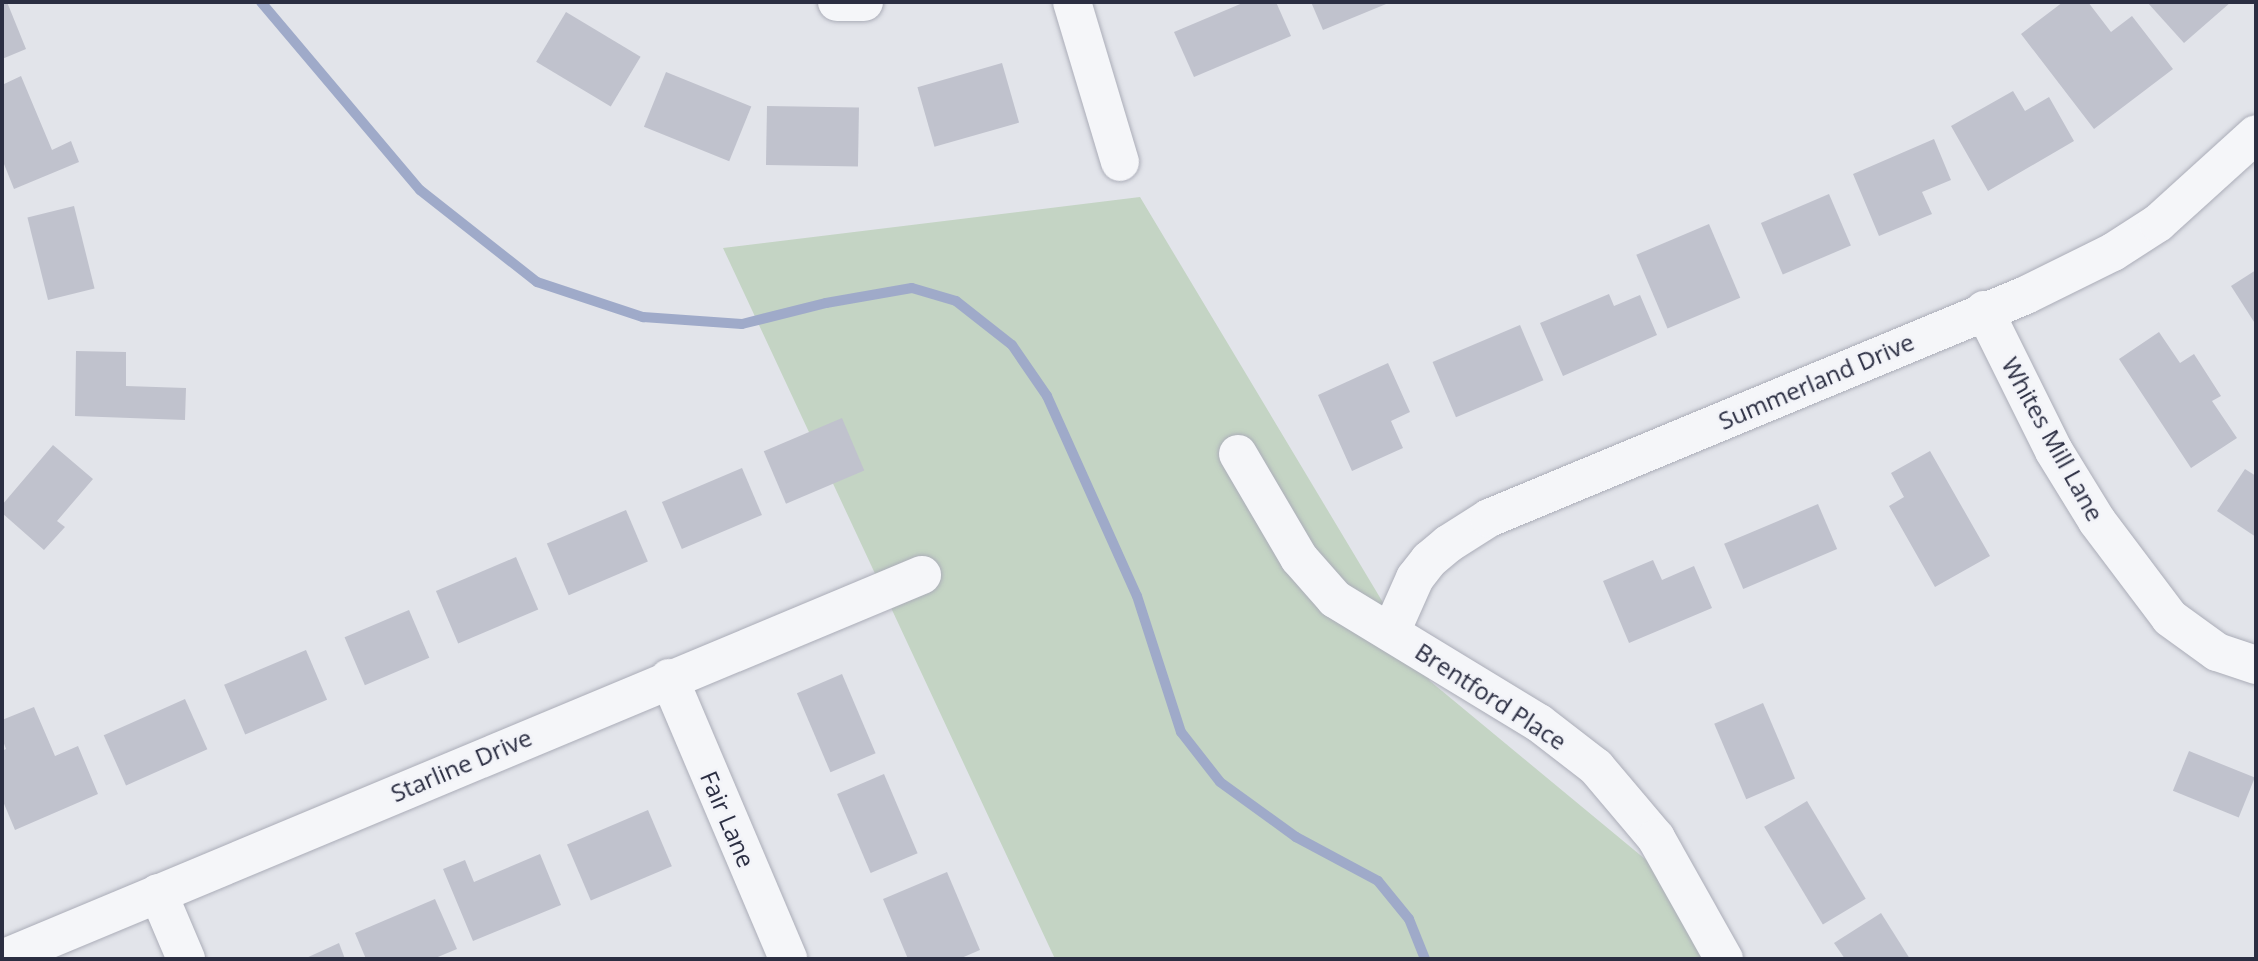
<!DOCTYPE html>
<html>
<head>
<meta charset="utf-8">
<style>
  body { margin:0 }
  #map { position:relative; width:2258px; height:961px; overflow:hidden; background:#e2e4ea; font-family:"Open Sans",sans-serif }
  div>[style] { position:absolute }
  [style*='--x'] { left:calc(var(--x)*1px); top:calc(var(--y)*1px); width:calc(var(--w)*1px); rotate:calc(var(--a)*1deg) }
  .green>* { inset:0; background:#c4d4c4 }
  .stream>* { height:10px; margin:-5px; padding:0 5px; transform-origin:5px; border-radius:5px; background:#9faac9 }
  .building>* { inset:0; background:#c0c2cd; transform-origin:0 0 }
  .roads { filter:drop-shadow(0 0 2px #abadb8) drop-shadow(0 0 2px #abadb8) }
  .minor>* { height:38px; margin:-19px; padding:0 19px; transform-origin:19px; border-radius:19px; background:#f5f6f9 }
  span { translate:-50% -50%; white-space:nowrap; text-align:center; line-height:1.15; -webkit-text-stroke:5px #f2f3f8; paint-order:stroke }
  .street-label { font-size:24px; color:#2b2e42 }
  .frame { position:absolute; inset:0; border:4px solid #2b2e42; pointer-events:none }
</style>
</head>
<body>
<div id="map">
  <div class="green">
    <div style="clip-path:polygon(1140px 197px,1430px 681px,1674px 883px,1717px 959px,1055px 959px,723px 248px)"></div>
  </div>
  <div class="stream">
    <div style="--x:261;--y:2;--w:246;--a:49.8"></div>
    <div style="--x:420;--y:190;--w:149;--a:38.2"></div>
    <div style="--x:537;--y:282;--w:112;--a:18.3"></div>
    <div style="--x:643;--y:317;--w:99;--a:4"></div>
    <div style="--x:742;--y:324;--w:87;--a:-14"></div>
    <div style="--x:826;--y:303;--w:87;--a:-9.9"></div>
    <div style="--x:912;--y:288;--w:46;--a:16.5"></div>
    <div style="--x:956;--y:301;--w:71;--a:38.2"></div>
    <div style="--x:1012;--y:345;--w:62;--a:55.5"></div>
    <div style="--x:1047;--y:396;--w:219;--a:65.8"></div>
    <div style="--x:1137;--y:596;--w:143;--a:72.1"></div>
    <div style="--x:1181;--y:732;--w:63;--a:52"></div>
    <div style="--x:1220;--y:782;--w:94;--a:35.9"></div>
    <div style="--x:1296;--y:837;--w:93;--a:28.2"></div>
    <div style="--x:1378;--y:881;--w:49;--a:50.8"></div>
    <div style="--x:1409;--y:919;--w:43;--a:68.2"></div>
  </div>
  <div class="building">
    <div style="clip-path:polygon(2px 2px,7px 2px,26px 49px,2px 59px)"></div>
    <div style="clip-path:polygon(1245px 2px,1276px 2px,1291px 36px,1194px 77px,1174px 32px)"></div>
    <div style="clip-path:polygon(1311px 2px,1391px 2px,1323px 30px)"></div>
    <div style="clip-path:polygon(2063px 2px,2088px 2px,2111px 32px,2132px 16px,2173px 69px,2094px 129px,2021px 34px)"></div>
    <div style="clip-path:polygon(2147px 2px,2231px 2px,2184px 43px)"></div>
    <div style="left:566px;top:12px;width:87px;height:58px;rotate:31deg"></div>
    <div style="left:1002px;top:63px;width:62px;height:88px;rotate:74deg"></div>
    <div style="left:666px;top:72px;width:92px;height:59px;rotate:22deg"></div>
    <div style="clip-path:polygon(21px 76px,52px 150px,71px 141px,79px 162px,14px 189px,2px 159px,2px 85px)"></div>
    <div style="clip-path:polygon(2013px 91px,2025px 111px,2049px 97px,2074px 141px,1988px 191px,1951px 126px)"></div>
    <div style="left:767px;top:106px;width:92px;height:59px;rotate:1deg"></div>
    <div style="clip-path:polygon(1934px 139px,1951px 180px,1922px 192px,1932px 214px,1879px 236px,1853px 174px)"></div>
    <div style="left:1829px;top:194px;width:56px;height:74px;rotate:67deg"></div>
    <div style="left:74px;top:206px;width:85px;height:48px;rotate:76deg"></div>
    <div style="left:1709px;top:224px;width:80px;height:79px;rotate:67deg"></div>
    <div style="clip-path:polygon(2256px 270px,2256px 325px,2231px 286px)"></div>
    <div style="clip-path:polygon(1609px 294px,1614px 306px,1640px 295px,1657px 335px,1563px 376px,1540px 323px)"></div>
    <div style="left:1520px;top:325px;width:60px;height:95px;rotate:67deg"></div>
    <div style="clip-path:polygon(2159px 332px,2180px 363px,2194px 354px,2221px 396px,2212px 401px,2237px 438px,2191px 468px,2119px 359px)"></div>
    <div style="clip-path:polygon(76px 351px,126px 352px,126px 386px,186px 388px,185px 420px,75px 416px)"></div>
    <div style="clip-path:polygon(1388px 363px,1410px 412px,1391px 421px,1403px 448px,1352px 471px,1318px 395px)"></div>
    <div style="left:842px;top:418px;width:57px;height:85px;rotate:67deg"></div>
    <div style="clip-path:polygon(53px 445px,93px 479px,57px 521px,65px 527px,44px 550px,2px 513px,2px 505px)"></div>
    <div style="clip-path:polygon(1930px 451px,1990px 556px,1935px 587px,1889px 506px,1904px 497px,1891px 473px)"></div>
    <div style="left:742px;top:468px;width:51px;height:87px;rotate:67deg"></div>
    <div style="clip-path:polygon(2245px 469px,2256px 476px,2256px 537px,2217px 511px)"></div>
    <div style="left:1818px;top:504px;width:49px;height:102px;rotate:67deg"></div>
    <div style="left:626px;top:510px;width:56px;height:86px;rotate:67deg"></div>
    <div style="left:516px;top:557px;width:57px;height:87px;rotate:67deg"></div>
    <div style="clip-path:polygon(1653px 560px,1662px 580px,1694px 566px,1712px 608px,1629px 643px,1603px 581px)"></div>
    <div style="left:409px;top:610px;width:52px;height:70px;rotate:67deg"></div>
    <div style="left:306px;top:650px;width:54px;height:89px;rotate:67deg"></div>
    <div style="left:842px;top:674px;width:86px;height:49px;rotate:67deg"></div>
    <div style="left:185px;top:699px;width:55px;height:89px;rotate:66deg"></div>
    <div style="left:1763px;top:703px;width:82px;height:53px;rotate:67deg"></div>
    <div style="clip-path:polygon(34px 707px,55px 756px,78px 746px,98px 794px,15px 830px,2px 799px,2px 751px,6px 749px,2px 738px,2px 720px)"></div>
    <div style="left:2189px;top:751px;width:71px;height:43px;rotate:22deg"></div>
    <div style="left:884px;top:774px;width:86px;height:51px;rotate:67deg"></div>
    <div style="left:1807px;top:801px;width:114px;height:50px;rotate:59deg"></div>
    <div style="left:648px;top:810px;width:61px;height:88px;rotate:67deg"></div>
    <div style="clip-path:polygon(540px 854px,561px 905px,473px 941px,443px 869px,465px 860px,474px 882px)"></div>
    <div style="clip-path:polygon(947px 872px,980px 950px,959px 959px,908px 959px,883px 899px)"></div>
    <div style="clip-path:polygon(435px 899px,457px 949px,433px 959px,366px 959px,355px 933px)"></div>
    <div style="clip-path:polygon(1881px 913px,1910px 959px,1845px 959px,1834px 943px)"></div>
    <div style="clip-path:polygon(339px 943px,345px 959px,304px 959px)"></div>
  </div>
  <div class="roads">
    <div class="minor">
      <div style="--x:837;--y:2;--w:27;--a:0"></div>
      <div style="--x:1072;--y:2;--w:167;--a:73.3"></div>
      <div style="--x:1984;--y:310;--w:157;--a:63.6"></div>
      <div style="--x:2054;--y:451;--w:82;--a:58.4"></div>
      <div style="--x:2097;--y:521;--w:121;--a:53"></div>
      <div style="--x:2170;--y:618;--w:58;--a:35.9"></div>
      <div style="--x:2217;--y:652;--w:41;--a:18.4"></div>
      <div style="--x:1238;--y:454;--w:121;--a:59.6"></div>
      <div style="--x:1299;--y:558;--w:55;--a:48.7"></div>
      <div style="--x:1335;--y:599;--w:239;--a:31.3"></div>
      <div style="--x:1539;--y:723;--w:72;--a:37.7"></div>
      <div style="--x:1596;--y:767;--w:93;--a:49.8"></div>
      <div style="--x:1656;--y:838;--w:139;--a:60.7"></div>
      <div style="--x:1391;--y:632;--w:59;--a:-66"></div>
      <div style="--x:1415;--y:578;--w:23;--a:-52"></div>
      <div style="--x:1429;--y:560;--w:25;--a:-40"></div>
      <div style="--x:1448;--y:544;--w:49;--a:-32.4"></div>
      <div style="--x:1489;--y:518;--w:581;--a:-22.55"></div>
      <div style="--x:2026;--y:295;--w:97;--a:-26.3"></div>
      <div style="--x:2113;--y:252;--w:54;--a:-32.8"></div>
      <div style="--x:2158;--y:223;--w:132;--a:-42.2"></div>
      <div style="--x:669;--y:678;--w:305;--a:67"></div>
      <div style="--x:158;--y:893;--w:72;--a:67"></div>
      <div style="--x:2;--y:959;--w:997;--a:-22.66"></div>
    </div>
  </div>
  <div class="street-label">
    <span style="left:1816px;top:381px;rotate:-23deg">Summerland Drive</span>
    <span style="left:2053px;top:439px;rotate:61deg">Whites Mill Lane</span>
    <span style="left:1491px;top:696px;rotate:33deg">Brentford Place</span>
    <span style="left:461px;top:765px;rotate:-23deg">Starline Drive</span>
    <span style="left:728px;top:819px;rotate:67deg">Fair Lane</span>
  </div>
  <div class="frame"></div>
</div>
</body>
</html>
